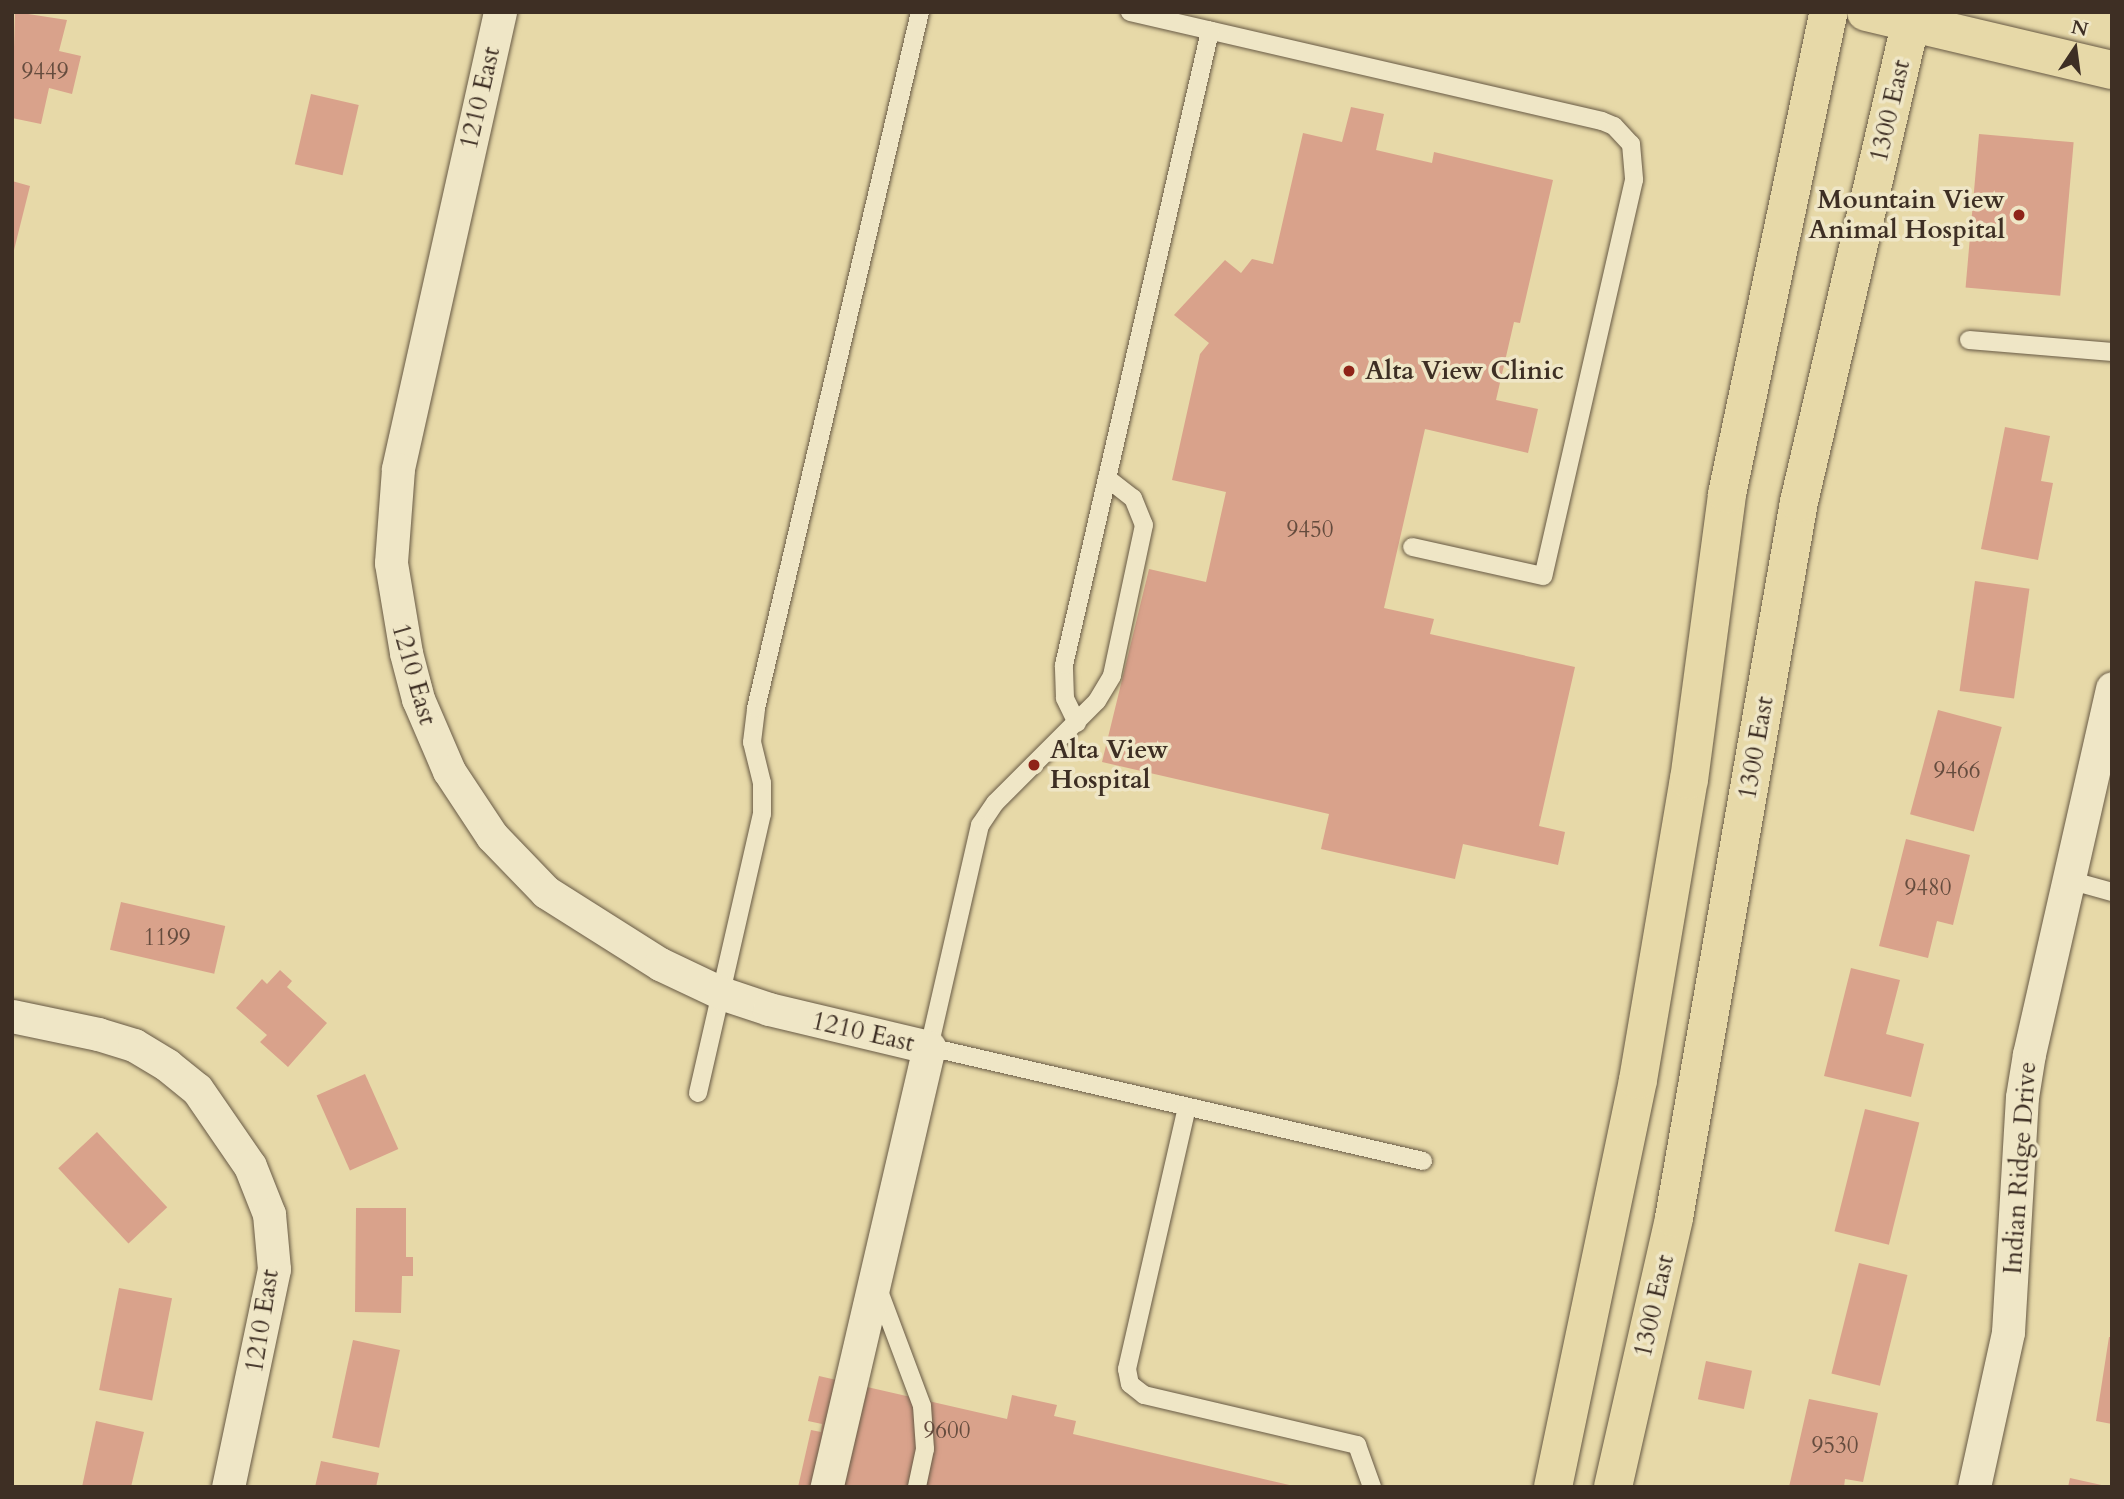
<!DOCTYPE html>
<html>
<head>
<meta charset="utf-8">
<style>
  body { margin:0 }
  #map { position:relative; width:2124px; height:1499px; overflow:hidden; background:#e7d9a8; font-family:Cardo,serif }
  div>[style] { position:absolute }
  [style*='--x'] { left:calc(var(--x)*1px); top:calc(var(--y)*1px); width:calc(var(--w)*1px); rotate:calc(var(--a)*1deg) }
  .building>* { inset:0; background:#d9a28b; transform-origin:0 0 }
  .roads { filter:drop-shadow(0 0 2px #685a45) drop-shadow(0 0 2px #685a45) }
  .service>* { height:18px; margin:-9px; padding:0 9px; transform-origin:9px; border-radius:9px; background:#efe6c6 }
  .minor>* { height:33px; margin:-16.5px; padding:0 16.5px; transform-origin:16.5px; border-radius:16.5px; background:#efe6c6 }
  .primary>* { height:38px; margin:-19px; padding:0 19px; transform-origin:19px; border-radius:19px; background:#e7d9a8 }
  .dots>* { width:19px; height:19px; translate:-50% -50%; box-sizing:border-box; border:4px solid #efe6c6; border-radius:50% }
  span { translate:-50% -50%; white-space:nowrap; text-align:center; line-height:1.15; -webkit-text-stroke:7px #efe6c6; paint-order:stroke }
  .number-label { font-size:23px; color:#654c3e }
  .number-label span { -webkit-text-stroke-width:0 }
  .street-label { font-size:26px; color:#3e2f24 }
  .poi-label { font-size:26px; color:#3e2f24; font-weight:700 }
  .right { translate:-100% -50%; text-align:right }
  .left { translate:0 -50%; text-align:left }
  .frame { position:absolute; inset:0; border:14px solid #3e2f24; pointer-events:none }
  .north { position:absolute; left:2040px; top:14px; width:70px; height:70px; -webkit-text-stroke:5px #efe6c6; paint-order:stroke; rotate:13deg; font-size:19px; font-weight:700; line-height:28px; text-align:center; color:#3e2f24 }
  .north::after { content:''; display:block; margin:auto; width:24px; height:32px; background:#3e2f24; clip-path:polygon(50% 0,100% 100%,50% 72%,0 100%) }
</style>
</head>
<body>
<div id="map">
  <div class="building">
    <div style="clip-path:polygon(15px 12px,67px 20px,59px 51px,81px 56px,72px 94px,49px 88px,41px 124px,12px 118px)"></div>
    <div style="left:311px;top:94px;width:49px;height:72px;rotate:13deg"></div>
    <div style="clip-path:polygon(1351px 107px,1384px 114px,1376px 150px,1432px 163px,1434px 152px,1553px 180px,1520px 323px,1514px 322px,1496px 400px,1538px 409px,1528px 453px,1425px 429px,1384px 608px,1434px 619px,1430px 634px,1575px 667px,1539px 826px,1565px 832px,1558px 865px,1463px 844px,1455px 879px,1321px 849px,1329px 814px,1102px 762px,1149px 569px,1206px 582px,1226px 492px,1172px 480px,1200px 354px,1209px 343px,1174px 315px,1225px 260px,1241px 273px,1252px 259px,1273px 264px,1303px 133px,1342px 142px)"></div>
    <div style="left:1979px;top:134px;width:95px;height:154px;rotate:5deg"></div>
    <div style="clip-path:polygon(12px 181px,30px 186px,14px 250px,12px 250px)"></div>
    <div style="clip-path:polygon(2005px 427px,2050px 436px,2041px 481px,2053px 483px,2038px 560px,1981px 549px)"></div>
    <div style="left:1975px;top:581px;width:55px;height:111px;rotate:8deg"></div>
    <div style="left:1938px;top:710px;width:66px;height:108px;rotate:15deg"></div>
    <div style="clip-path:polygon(1906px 839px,1970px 855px,1953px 925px,1937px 921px,1928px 958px,1879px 946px)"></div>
    <div style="left:121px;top:902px;width:107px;height:49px;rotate:13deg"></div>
    <div style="clip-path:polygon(1851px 968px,1900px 980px,1886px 1034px,1924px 1044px,1911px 1097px,1824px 1076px)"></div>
    <div style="clip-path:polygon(280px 970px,292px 981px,287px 987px,327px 1023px,288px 1067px,260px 1042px,267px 1035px,236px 1008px,262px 979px,267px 984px)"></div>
    <div style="left:365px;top:1074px;width:82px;height:53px;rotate:66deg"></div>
    <div style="left:1865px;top:1109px;width:56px;height:126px;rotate:14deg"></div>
    <div style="left:97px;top:1132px;width:103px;height:53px;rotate:47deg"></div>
    <div style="clip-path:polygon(356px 1208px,406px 1208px,406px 1257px,413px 1257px,413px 1276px,402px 1276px,401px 1313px,355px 1312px)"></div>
    <div style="left:1859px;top:1263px;width:50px;height:114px;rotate:14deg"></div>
    <div style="left:119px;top:1288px;width:54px;height:104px;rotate:11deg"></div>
    <div style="clip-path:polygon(2109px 1337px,2112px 1337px,2112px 1424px,2096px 1421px)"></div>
    <div style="left:353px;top:1340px;width:48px;height:100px;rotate:12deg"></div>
    <div style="left:1706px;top:1361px;width:47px;height:39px;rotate:12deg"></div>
    <div style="clip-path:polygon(819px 1376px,1007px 1419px,1012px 1395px,1057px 1405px,1054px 1416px,1076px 1421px,1073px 1434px,1298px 1487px,798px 1487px,811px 1430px,821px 1432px,822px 1424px,808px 1421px)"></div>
    <div style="clip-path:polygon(1809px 1399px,1878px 1413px,1863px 1482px,1845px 1479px,1844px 1487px,1789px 1487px)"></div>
    <div style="clip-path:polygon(96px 1421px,144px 1432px,131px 1487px,82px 1487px)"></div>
    <div style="clip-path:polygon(321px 1461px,379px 1473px,376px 1487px,315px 1487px)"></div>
    <div style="clip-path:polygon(2070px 1478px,2106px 1486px,2106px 1487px,2068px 1487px)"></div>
  </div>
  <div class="roads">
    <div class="service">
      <div style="--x:1130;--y:12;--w:484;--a:13"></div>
      <div style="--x:1602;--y:121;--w:13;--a:23"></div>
      <div style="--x:1614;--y:126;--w:25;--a:47"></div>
      <div style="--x:1631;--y:144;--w:36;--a:85"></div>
      <div style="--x:1634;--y:180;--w:406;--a:102.9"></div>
      <div style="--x:1543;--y:576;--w:134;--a:-167.5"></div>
      <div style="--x:1969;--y:340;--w:144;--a:4.8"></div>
      <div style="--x:1107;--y:478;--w:33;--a:38"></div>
      <div style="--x:1133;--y:498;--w:29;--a:68"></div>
      <div style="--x:1144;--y:525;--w:154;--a:102"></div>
      <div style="--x:1112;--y:676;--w:29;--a:121"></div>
      <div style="--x:1097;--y:701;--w:144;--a:135"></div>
      <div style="--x:995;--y:803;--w:27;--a:124"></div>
      <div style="--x:980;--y:825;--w:228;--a:102.9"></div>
      <div style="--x:929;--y:1047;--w:507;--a:12.99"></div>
      <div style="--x:1077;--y:723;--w:28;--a:-116"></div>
      <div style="--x:1065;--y:698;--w:33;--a:-92"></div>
      <div style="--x:1064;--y:665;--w:651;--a:-77.03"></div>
      <div style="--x:2069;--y:880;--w:45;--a:15.6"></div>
      <div style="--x:698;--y:1093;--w:286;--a:-77.1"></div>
      <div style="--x:762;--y:814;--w:31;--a:-90"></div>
      <div style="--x:762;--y:783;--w:42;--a:-103.7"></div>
      <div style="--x:752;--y:742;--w:34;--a:-83"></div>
      <div style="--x:756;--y:708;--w:715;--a:-76.74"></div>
      <div style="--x:1187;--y:1107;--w:269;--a:102.9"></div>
      <div style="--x:1127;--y:1369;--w:15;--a:79"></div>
      <div style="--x:1130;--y:1384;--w:18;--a:38"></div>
      <div style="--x:1144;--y:1395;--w:219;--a:13.2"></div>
      <div style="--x:1357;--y:1445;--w:45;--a:70.3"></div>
      <div style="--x:877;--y:1286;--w:128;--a:69.4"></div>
      <div style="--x:922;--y:1406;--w:43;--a:86"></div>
      <div style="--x:925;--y:1449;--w:39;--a:102"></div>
    </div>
    <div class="minor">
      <div style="--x:500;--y:12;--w:468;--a:102.6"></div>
      <div style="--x:398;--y:469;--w:94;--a:94.3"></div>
      <div style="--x:391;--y:563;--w:91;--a:80.5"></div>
      <div style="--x:406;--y:653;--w:48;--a:75.4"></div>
      <div style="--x:418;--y:699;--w:78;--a:66.7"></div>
      <div style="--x:449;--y:771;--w:78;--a:56.5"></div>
      <div style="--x:492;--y:836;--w:78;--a:46"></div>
      <div style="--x:546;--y:892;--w:135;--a:32.3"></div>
      <div style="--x:660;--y:964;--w:68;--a:25.4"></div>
      <div style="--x:721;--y:993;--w:51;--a:18.4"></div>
      <div style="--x:769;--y:1009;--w:164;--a:13.4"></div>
      <div style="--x:929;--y:1047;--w:452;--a:103.1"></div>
      <div style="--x:12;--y:1016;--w:88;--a:11.8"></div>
      <div style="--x:98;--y:1034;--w:38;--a:17"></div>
      <div style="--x:134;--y:1045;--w:39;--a:31"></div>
      <div style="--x:167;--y:1065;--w:38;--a:39"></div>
      <div style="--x:197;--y:1089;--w:93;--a:55.5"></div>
      <div style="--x:250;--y:1166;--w:52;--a:68.4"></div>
      <div style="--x:269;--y:1214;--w:55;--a:84.8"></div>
      <div style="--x:274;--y:1269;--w:223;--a:101.9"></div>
      <div style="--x:1974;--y:1487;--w:159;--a:-77.6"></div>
      <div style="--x:2008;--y:1332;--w:235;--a:-86.6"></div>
      <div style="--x:2022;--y:1097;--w:44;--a:-80.8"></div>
      <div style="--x:2029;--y:1054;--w:375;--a:-77.2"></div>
    </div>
    <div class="primary">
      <div style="--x:1866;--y:12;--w:253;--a:13.3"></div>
      <div style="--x:1553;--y:1487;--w:416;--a:-78.2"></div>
      <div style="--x:1638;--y:1080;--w:304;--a:-80.4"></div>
      <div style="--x:1689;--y:780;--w:289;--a:-82.4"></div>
      <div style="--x:1727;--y:494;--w:493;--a:-78.1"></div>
      <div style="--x:1613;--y:1487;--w:276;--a:-77.2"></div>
      <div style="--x:1674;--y:1218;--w:727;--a:-80.1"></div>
      <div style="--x:1799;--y:502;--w:503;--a:-76.9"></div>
    </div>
  </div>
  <div class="dots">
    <div style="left:2019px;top:215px;background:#8f2418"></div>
    <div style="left:1349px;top:371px;background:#8f2418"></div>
    <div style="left:1034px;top:765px;background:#8f2418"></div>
  </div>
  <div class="number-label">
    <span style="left:45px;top:72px">9449</span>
    <span style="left:1310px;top:530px">9450</span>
    <span style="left:1957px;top:771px">9466</span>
    <span style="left:1928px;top:888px">9480</span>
    <span style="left:167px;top:938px">1199</span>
    <span style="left:947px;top:1431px">9600</span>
    <span style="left:1835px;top:1446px">9530</span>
  </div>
  <div class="street-label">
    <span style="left:480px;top:98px;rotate:-77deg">1210 East</span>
    <span style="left:1890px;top:111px;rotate:-77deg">1300 East</span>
    <span style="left:414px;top:674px;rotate:74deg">1210 East</span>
    <span style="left:1756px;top:748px;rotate:-80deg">1300 East</span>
    <span style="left:863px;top:1032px;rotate:13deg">1210 East</span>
    <span style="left:2020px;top:1168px;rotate:-86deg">Indian Ridge Drive</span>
    <span style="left:1654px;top:1306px;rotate:-77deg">1300 East</span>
    <span style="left:262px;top:1321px;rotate:-81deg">1210 East</span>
  </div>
  <div class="poi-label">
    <span class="right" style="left:2005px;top:215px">Mountain View<br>Animal Hospital</span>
    <span class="left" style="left:1365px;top:371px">Alta View Clinic</span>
    <span class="left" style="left:1050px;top:765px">Alta View<br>Hospital</span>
  </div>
  <div class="frame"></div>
  <div class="north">N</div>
</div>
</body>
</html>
